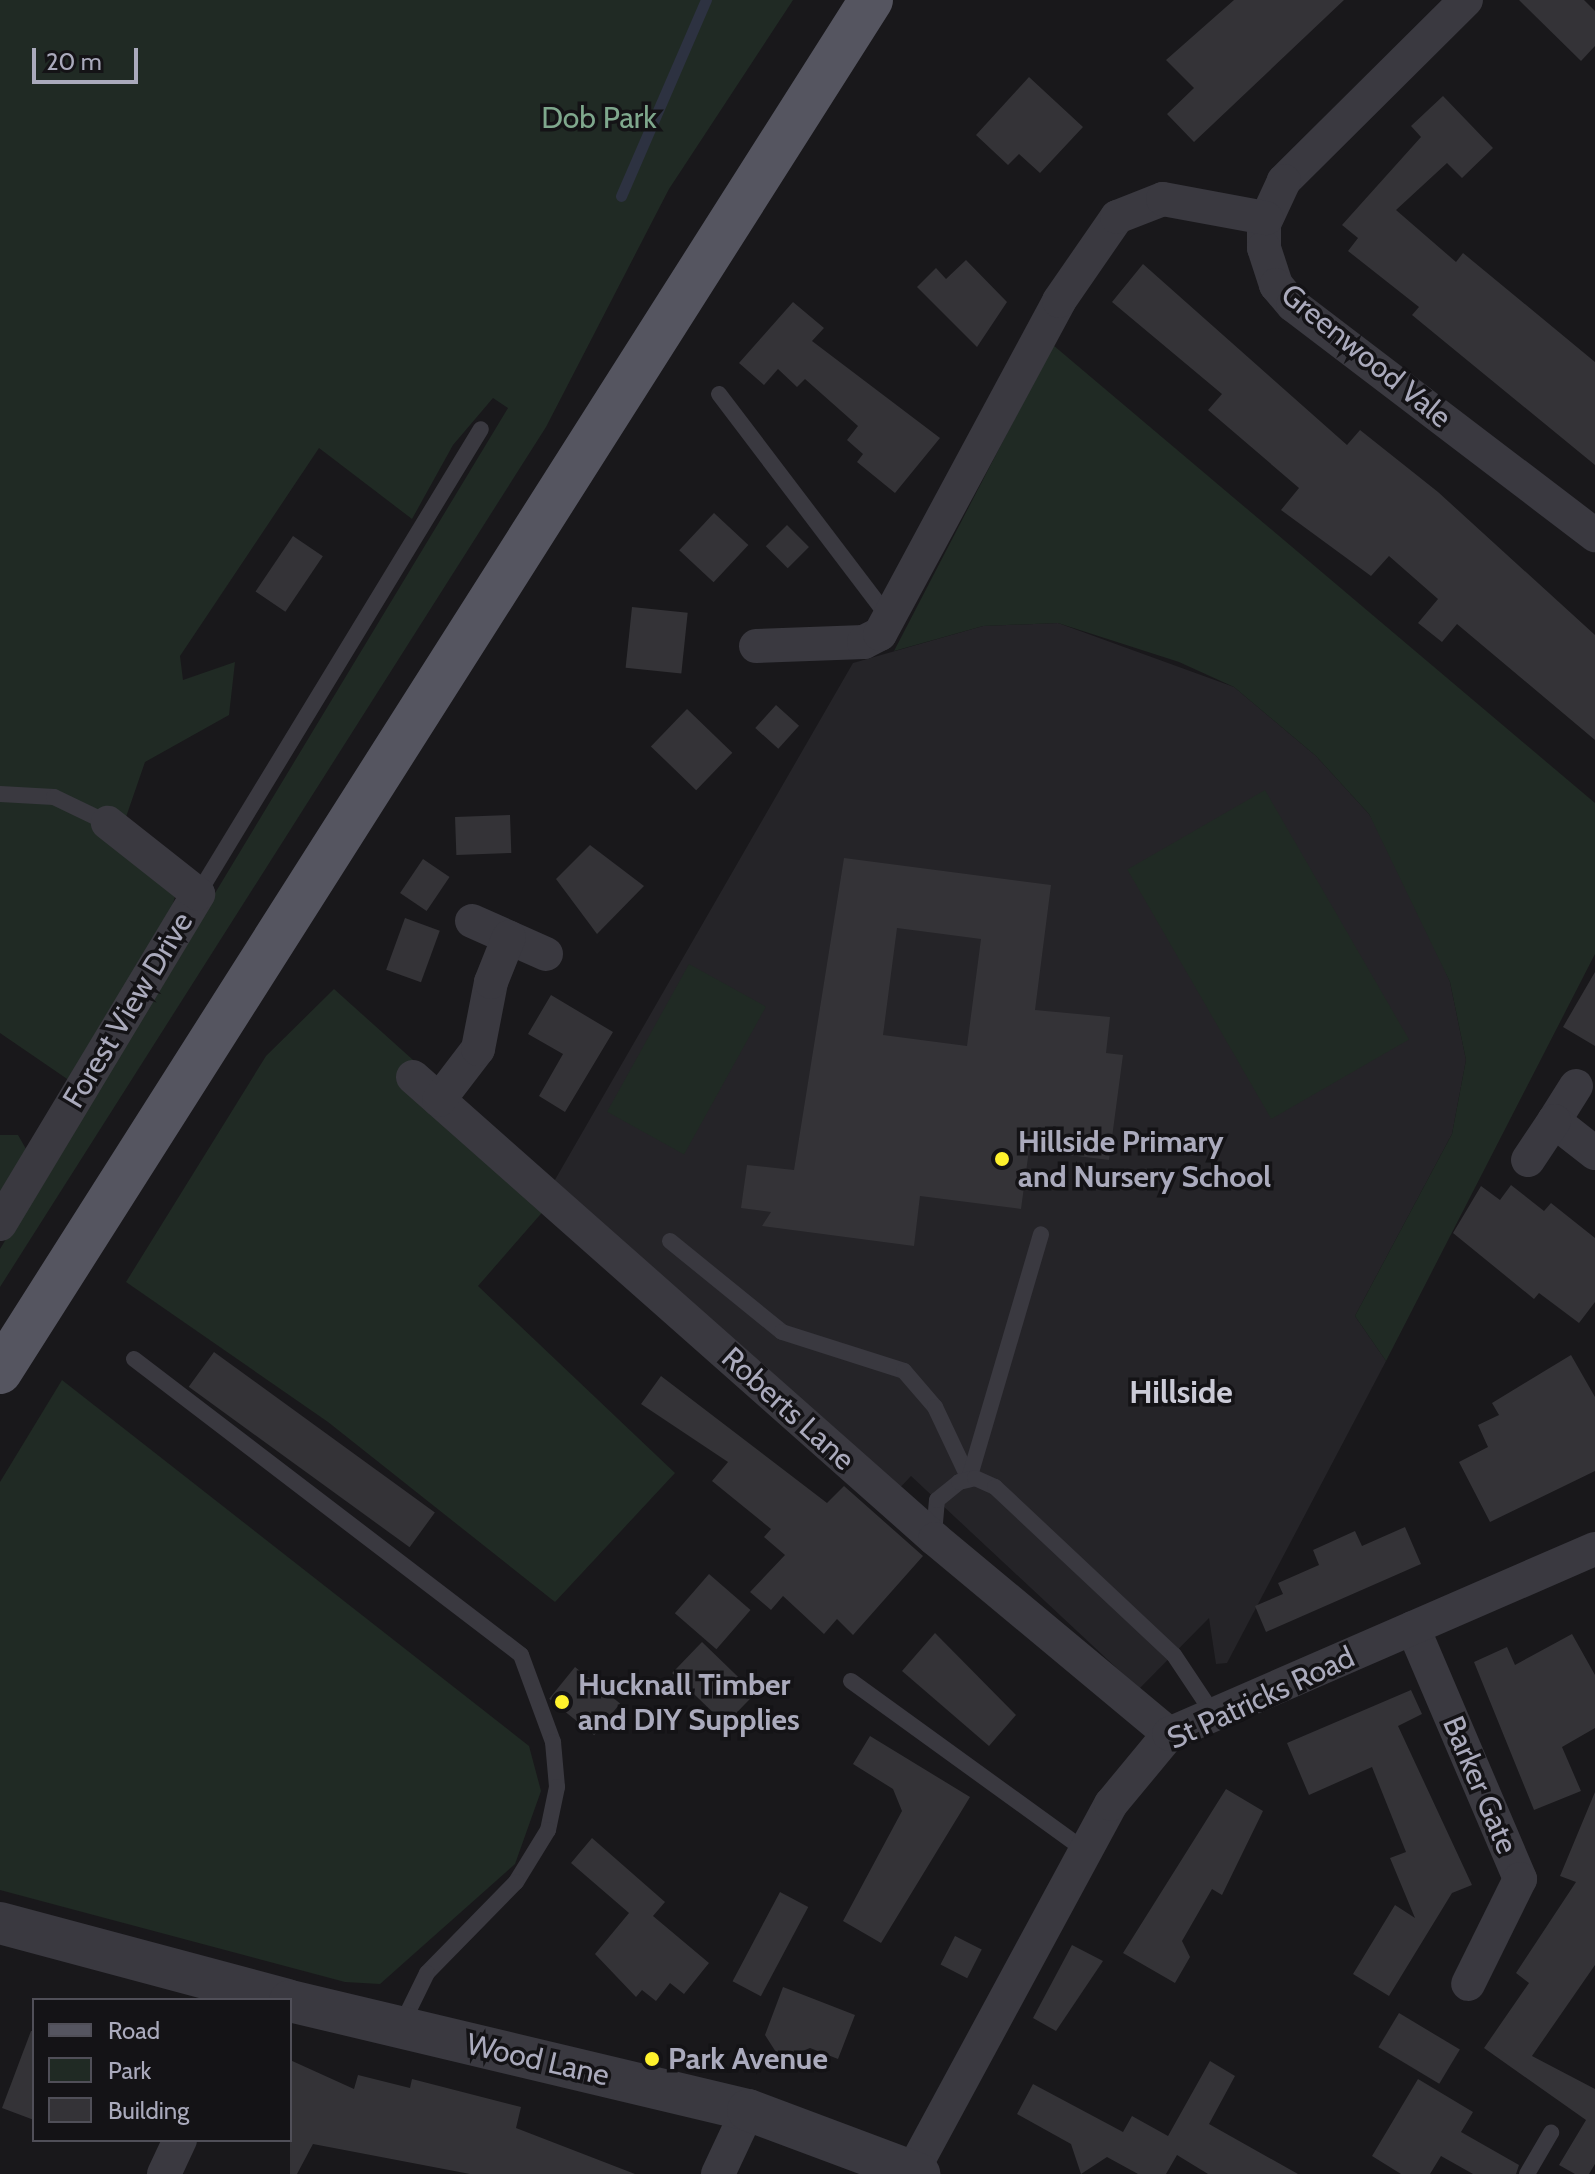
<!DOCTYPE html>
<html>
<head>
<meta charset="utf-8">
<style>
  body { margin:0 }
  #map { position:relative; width:1595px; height:2174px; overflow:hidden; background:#19181b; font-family:Cabin,sans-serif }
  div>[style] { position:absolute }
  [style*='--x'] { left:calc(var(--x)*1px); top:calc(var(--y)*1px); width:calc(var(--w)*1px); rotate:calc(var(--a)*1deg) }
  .built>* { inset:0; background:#252428 }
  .green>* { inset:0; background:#202a24; transform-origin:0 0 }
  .stream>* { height:11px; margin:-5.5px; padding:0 5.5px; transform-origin:5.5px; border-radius:5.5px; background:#2d3241 }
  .building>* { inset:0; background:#343337; transform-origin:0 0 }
  .service>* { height:16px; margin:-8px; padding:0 8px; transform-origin:8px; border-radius:8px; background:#3a3940 }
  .minor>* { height:34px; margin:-17px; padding:0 17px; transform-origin:17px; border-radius:17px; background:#3a3940 }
  .tertiary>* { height:42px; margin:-21px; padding:0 21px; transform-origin:21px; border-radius:21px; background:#3a3940 }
  .primary>* { height:44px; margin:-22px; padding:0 22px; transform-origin:22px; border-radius:22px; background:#555560 }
  .dots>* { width:22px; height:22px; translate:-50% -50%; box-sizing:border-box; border:4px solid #141316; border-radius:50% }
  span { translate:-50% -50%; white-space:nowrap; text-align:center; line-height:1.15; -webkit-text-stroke:7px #141316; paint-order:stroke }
  .park-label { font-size:30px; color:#7fa88d }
  .street-label { font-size:30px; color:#aaaabc }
  .poi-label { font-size:30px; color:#aaaabc; font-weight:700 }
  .left { translate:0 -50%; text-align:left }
  .neighbourhood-label { font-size:32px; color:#cbcbd7; font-weight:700 }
  .legend { position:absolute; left:32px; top:1998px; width:260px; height:144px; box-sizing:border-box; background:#141316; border:2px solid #504f58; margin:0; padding:10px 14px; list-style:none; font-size:24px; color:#aaaabc }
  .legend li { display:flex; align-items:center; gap:16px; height:40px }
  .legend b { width:40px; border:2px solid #504f58 }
  .scale { position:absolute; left:32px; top:48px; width:106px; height:36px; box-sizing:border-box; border:4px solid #aaaabc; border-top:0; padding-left:10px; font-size:24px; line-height:28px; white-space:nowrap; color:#aaaabc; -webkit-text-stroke:6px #141316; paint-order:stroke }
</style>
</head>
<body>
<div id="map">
  <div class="built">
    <div style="clip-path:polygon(1058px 623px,1234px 687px,1316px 756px,1369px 814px,1400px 866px,1450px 982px,1466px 1060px,1452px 1134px,1355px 1316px,1386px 1361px,1227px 1663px,1216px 1664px,1209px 1618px,1139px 1689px,911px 1476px,895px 1493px,552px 1185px,853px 663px,983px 626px)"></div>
  </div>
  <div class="green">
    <div style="clip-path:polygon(0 0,793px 0,669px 189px,546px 427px,0 1287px,0 1249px,508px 408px,493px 398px,453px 445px,412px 519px,319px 448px,180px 656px,183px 680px,235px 662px,229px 715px,145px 762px,116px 846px,175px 897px,166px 926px,73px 1083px,0 1033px)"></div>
    <div style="clip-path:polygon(1053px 345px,1595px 803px,1595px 954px,1386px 1361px,1355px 1316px,1452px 1134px,1466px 1060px,1450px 982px,1369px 814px,1316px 756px,1234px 687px,1179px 662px,1058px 623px,983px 626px,894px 651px)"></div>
    <div style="left:1265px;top:790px;width:288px;height:159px;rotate:60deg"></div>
    <div style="left:689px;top:964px;width:88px;height:169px;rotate:29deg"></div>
    <div style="clip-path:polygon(334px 989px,560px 1192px,478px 1286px,675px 1473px,555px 1602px,328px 1422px,126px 1282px,266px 1056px)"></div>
    <div style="clip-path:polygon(0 1135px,18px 1135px,30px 1156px,0 1209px)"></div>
    <div style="clip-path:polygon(62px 1380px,529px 1746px,541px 1791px,515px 1864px,380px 1984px,345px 1982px,0 1890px,0 1482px)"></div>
  </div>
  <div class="stream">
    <div style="--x:621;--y:196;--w:214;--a:-66.6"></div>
  </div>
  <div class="building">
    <div style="clip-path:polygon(1234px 0,1344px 0,1194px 142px,1167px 114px,1194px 88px,1166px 60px)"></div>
    <div style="clip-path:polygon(1519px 0,1584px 0,1595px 11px,1595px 46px,1581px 61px)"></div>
    <div style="clip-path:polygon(1029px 77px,1083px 127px,1040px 173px,1019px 154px,1008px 165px,976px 135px)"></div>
    <div style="clip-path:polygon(1443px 96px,1493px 148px,1462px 178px,1447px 163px,1396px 210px,1456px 262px,1463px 253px,1595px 362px,1595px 465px,1412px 315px,1419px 307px,1348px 251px,1358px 238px,1342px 225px,1421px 137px,1411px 126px)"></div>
    <div style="clip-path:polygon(966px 260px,1007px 302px,977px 347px,917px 287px,936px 268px,946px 279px)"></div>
    <div style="clip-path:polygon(1143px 264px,1347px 445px,1360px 430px,1438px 492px,1595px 635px,1595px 740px,1457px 624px,1442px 642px,1418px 623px,1438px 599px,1389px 556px,1371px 576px,1281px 510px,1299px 488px,1208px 410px,1222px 394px,1112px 302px)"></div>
    <div style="clip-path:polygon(793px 302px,824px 328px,812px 341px,940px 438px,895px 493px,857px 462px,863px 454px,847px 440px,858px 426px,805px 379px,797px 387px,778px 369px,764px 385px,739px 363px)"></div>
    <div style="left:714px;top:513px;width:47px;height:51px;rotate:43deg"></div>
    <div style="left:787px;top:525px;width:31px;height:30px;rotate:45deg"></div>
    <div style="left:293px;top:536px;width:36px;height:67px;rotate:34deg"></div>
    <div style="left:632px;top:607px;width:56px;height:61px;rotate:6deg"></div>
    <div style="left:776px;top:705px;width:31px;height:31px;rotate:42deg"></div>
    <div style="left:687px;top:709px;width:63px;height:52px;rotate:44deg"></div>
    <div style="left:510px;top:815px;width:38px;height:55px;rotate:88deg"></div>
    <div style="clip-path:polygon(590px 845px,644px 886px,597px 934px,556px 879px)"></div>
    <div style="clip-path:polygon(evenodd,844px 858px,1051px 885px,1035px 1010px,1110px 1017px,1106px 1053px,1123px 1055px,1109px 1160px,1029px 1150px,1021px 1209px,920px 1196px,914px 1246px,762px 1226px,771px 1212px,741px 1208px,747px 1165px,794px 1170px,844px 858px,897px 928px,981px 939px,967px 1046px,883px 1035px,897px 928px)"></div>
    <div style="left:423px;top:859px;width:32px;height:41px;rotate:34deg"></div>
    <div style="left:405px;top:918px;width:37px;height:55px;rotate:20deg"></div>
    <div style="clip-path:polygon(1595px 972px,1595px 1046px,1563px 1027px)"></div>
    <div style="clip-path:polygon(551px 995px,613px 1032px,565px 1112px,539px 1096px,563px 1054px,528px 1034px)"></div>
    <div style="clip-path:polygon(1511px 1185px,1544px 1211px,1551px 1203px,1595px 1238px,1595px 1302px,1579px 1323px,1539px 1293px,1534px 1299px,1453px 1233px,1481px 1186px,1500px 1200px)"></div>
    <div style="left:214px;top:1352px;width:273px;height:43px;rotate:36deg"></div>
    <div style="clip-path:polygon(1571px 1355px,1595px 1397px,1595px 1471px,1490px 1522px,1459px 1462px,1488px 1447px,1478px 1425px,1499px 1415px,1492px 1403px)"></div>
    <div style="clip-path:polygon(661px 1376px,827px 1503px,844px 1486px,923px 1556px,853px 1635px,837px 1619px,824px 1634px,783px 1596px,771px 1610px,750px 1592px,785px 1555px,764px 1537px,771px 1529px,712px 1481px,728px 1462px,641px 1404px)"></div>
    <div style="clip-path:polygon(1405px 1527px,1421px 1564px,1266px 1632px,1255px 1606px,1283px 1594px,1278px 1583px,1319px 1565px,1313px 1550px,1355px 1531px,1362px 1546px)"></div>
    <div style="left:709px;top:1574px;width:55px;height:52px;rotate:41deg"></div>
    <div style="clip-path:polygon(935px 1633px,1016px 1715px,989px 1746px,902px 1671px)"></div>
    <div style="clip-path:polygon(1572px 1634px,1595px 1675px,1595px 1728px,1562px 1747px,1581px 1791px,1534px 1810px,1474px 1662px,1507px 1647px,1515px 1665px)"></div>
    <div style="left:702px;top:1642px;width:74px;height:43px;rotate:44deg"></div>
    <div style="left:575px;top:1667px;width:58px;height:41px;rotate:39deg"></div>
    <div style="clip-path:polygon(1411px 1690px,1422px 1714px,1398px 1726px,1472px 1885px,1452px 1893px,1389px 1996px,1353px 1974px,1395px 1905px,1415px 1918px,1390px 1858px,1406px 1852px,1372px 1767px,1309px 1795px,1287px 1743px)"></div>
    <div style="clip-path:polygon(870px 1736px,970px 1797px,881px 1943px,843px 1921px,902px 1811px,893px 1789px,853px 1764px)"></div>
    <div style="clip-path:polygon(1226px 1789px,1263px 1811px,1222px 1895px,1212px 1889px,1182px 1941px,1190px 1957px,1175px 1983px,1123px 1953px)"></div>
    <div style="clip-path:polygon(1595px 1792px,1595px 1965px,1532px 2056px,1595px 2089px,1595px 2164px,1589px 2174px,1575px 2174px,1559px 2165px,1586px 2120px,1484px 2048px,1529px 1983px,1516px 1973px,1576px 1882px,1560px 1876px)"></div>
    <div style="clip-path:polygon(592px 1838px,665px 1902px,653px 1916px,709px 1963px,684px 1994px,670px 1983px,656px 2001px,642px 1990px,636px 1997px,595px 1954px,629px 1913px,571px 1863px)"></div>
    <div style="left:780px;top:1892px;width:32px;height:101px;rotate:28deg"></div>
    <div style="left:955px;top:1936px;width:30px;height:32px;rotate:27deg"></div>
    <div style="clip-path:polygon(1072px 1945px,1103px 1961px,1056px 2031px,1033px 2018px)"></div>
    <div style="clip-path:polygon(783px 1987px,855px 2015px,838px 2059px,810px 2048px,781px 2060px,765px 2035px)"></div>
    <div style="left:1399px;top:2013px;width:71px;height:40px;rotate:31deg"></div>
    <div style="clip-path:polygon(31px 2031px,34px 2031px,34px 2120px,2px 2108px)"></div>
    <div style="clip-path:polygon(290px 2060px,354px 2089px,358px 2075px,410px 2088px,412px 2079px,521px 2107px,516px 2128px,635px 2174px,470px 2174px,313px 2144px,297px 2174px,290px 2174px)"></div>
    <div style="clip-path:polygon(1210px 2061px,1235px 2076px,1209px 2124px,1298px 2174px,1208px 2174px,1177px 2155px,1166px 2174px,1138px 2174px,1107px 2157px,1081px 2174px,1071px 2144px,1017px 2114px,1033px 2084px,1123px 2132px,1132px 2116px,1168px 2136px)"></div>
    <div style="clip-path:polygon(1418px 2079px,1473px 2112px,1461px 2132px,1519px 2165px,1516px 2174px,1473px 2174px,1441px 2156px,1430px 2174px,1401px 2174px,1372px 2156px)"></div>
  </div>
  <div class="service">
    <div style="--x:719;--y:394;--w:283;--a:52.8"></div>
    <div style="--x:0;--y:794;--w:54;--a:3.2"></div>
    <div style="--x:54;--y:797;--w:60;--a:25.7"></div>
    <div style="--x:198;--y:894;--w:544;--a:-58.68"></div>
    <div style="--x:670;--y:1241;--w:144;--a:39.1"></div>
    <div style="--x:782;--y:1332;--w:128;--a:17.7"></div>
    <div style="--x:904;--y:1371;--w:48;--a:49.3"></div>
    <div style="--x:935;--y:1407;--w:80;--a:64.7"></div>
    <div style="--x:134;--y:1359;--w:487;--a:37.4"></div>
    <div style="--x:521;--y:1655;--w:93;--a:69.8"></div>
    <div style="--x:553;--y:1742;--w:45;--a:84.9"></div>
    <div style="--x:557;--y:1787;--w:44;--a:101.8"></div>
    <div style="--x:548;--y:1830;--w:61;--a:121.6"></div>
    <div style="--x:516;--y:1882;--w:127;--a:134.4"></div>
    <div style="--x:427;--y:1973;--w:59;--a:116.1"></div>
    <div style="--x:969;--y:1479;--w:255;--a:-73.6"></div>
    <div style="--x:934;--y:1534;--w:34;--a:-85"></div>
    <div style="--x:937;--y:1500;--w:28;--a:-39"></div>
    <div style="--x:959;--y:1482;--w:16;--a:-14"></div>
    <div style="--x:975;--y:1478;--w:22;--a:24"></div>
    <div style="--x:995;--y:1487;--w:245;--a:43.2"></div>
    <div style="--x:1174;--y:1655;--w:72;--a:56.3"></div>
    <div style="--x:851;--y:1681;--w:290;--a:35.9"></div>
    <div style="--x:1527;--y:2174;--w:48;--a:-59.7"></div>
  </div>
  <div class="minor">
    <div style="--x:1466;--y:0;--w:257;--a:135.2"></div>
    <div style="--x:1284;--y:181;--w:47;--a:114.9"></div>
    <div style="--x:1264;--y:224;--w:24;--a:90"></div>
    <div style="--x:1264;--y:248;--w:39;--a:72"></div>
    <div style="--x:1276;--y:285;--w:26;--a:50"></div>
    <div style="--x:1293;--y:305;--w:380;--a:37.3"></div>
    <div style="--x:756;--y:646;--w:108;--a:-2.1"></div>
    <div style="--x:864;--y:642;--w:18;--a:-27"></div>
    <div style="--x:880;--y:634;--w:378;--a:-61.7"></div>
    <div style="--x:1059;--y:301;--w:102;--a:-55.4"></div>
    <div style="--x:1117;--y:217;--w:49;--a:-21.4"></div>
    <div style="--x:1163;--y:199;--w:105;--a:10.5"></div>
    <div style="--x:472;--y:921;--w:81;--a:24"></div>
    <div style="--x:413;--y:1077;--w:697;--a:41.51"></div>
    <div style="--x:935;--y:1539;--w:305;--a:39.8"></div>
    <div style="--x:1576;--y:1086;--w:41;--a:122.2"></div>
    <div style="--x:1554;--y:1121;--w:52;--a:38"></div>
    <div style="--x:439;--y:1100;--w:64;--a:-52.6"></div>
    <div style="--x:478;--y:1049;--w:68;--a:-79"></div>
    <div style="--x:491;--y:982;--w:48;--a:-68.2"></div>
    <div style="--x:1528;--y:1160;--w:47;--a:-56.3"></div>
    <div style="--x:0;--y:1224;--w:385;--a:-59"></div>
    <div style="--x:198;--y:894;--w:115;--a:-141.7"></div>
    <div style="--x:1413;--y:1628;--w:273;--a:66.9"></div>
    <div style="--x:1520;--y:1879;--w:117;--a:116.3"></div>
    <div style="--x:913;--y:2170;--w:416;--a:-61.6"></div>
    <div style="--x:1111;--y:1804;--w:91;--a:-50.4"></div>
    <div style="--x:1169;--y:1734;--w:464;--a:-23.5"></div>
    <div style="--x:164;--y:2174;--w:38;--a:-65"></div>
    <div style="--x:718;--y:2174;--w:71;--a:-64.9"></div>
  </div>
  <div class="tertiary">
    <div style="--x:0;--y:1923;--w:297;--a:15"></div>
    <div style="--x:290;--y:2001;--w:471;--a:13.4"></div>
    <div style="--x:748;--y:2110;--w:183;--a:20.5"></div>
  </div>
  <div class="primary">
    <div style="--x:0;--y:1372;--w:1625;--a:-57.59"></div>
  </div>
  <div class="dots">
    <div style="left:1002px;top:1159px;background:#fff22d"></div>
    <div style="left:562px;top:1702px;background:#fff22d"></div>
    <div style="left:652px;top:2059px;background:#fff22d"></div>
  </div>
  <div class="park-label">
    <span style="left:599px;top:118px">Dob Park</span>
  </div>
  <div class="street-label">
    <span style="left:1366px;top:356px;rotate:39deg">Greenwood Vale</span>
    <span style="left:128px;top:1010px;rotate:-59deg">Forest View Drive</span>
    <span style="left:788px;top:1409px;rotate:42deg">Roberts Lane</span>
    <span style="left:1261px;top:1698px;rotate:-25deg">St Patricks Road</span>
    <span style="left:1480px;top:1785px;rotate:67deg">Barker Gate</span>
    <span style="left:538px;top:2060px;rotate:13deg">Wood Lane</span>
  </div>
  <div class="poi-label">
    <span class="left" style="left:1018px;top:1159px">Hillside Primary<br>and Nursery School</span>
    <span class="left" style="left:578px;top:1702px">Hucknall Timber<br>and DIY Supplies</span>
    <span class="left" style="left:668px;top:2059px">Park Avenue</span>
  </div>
  <div class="neighbourhood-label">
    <span style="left:1181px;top:1392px">Hillside</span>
  </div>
  <ul class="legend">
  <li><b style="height:10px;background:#555560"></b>Road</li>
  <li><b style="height:22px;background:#202a24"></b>Park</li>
  <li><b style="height:22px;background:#343337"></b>Building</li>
  </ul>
  <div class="scale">20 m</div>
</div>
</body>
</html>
